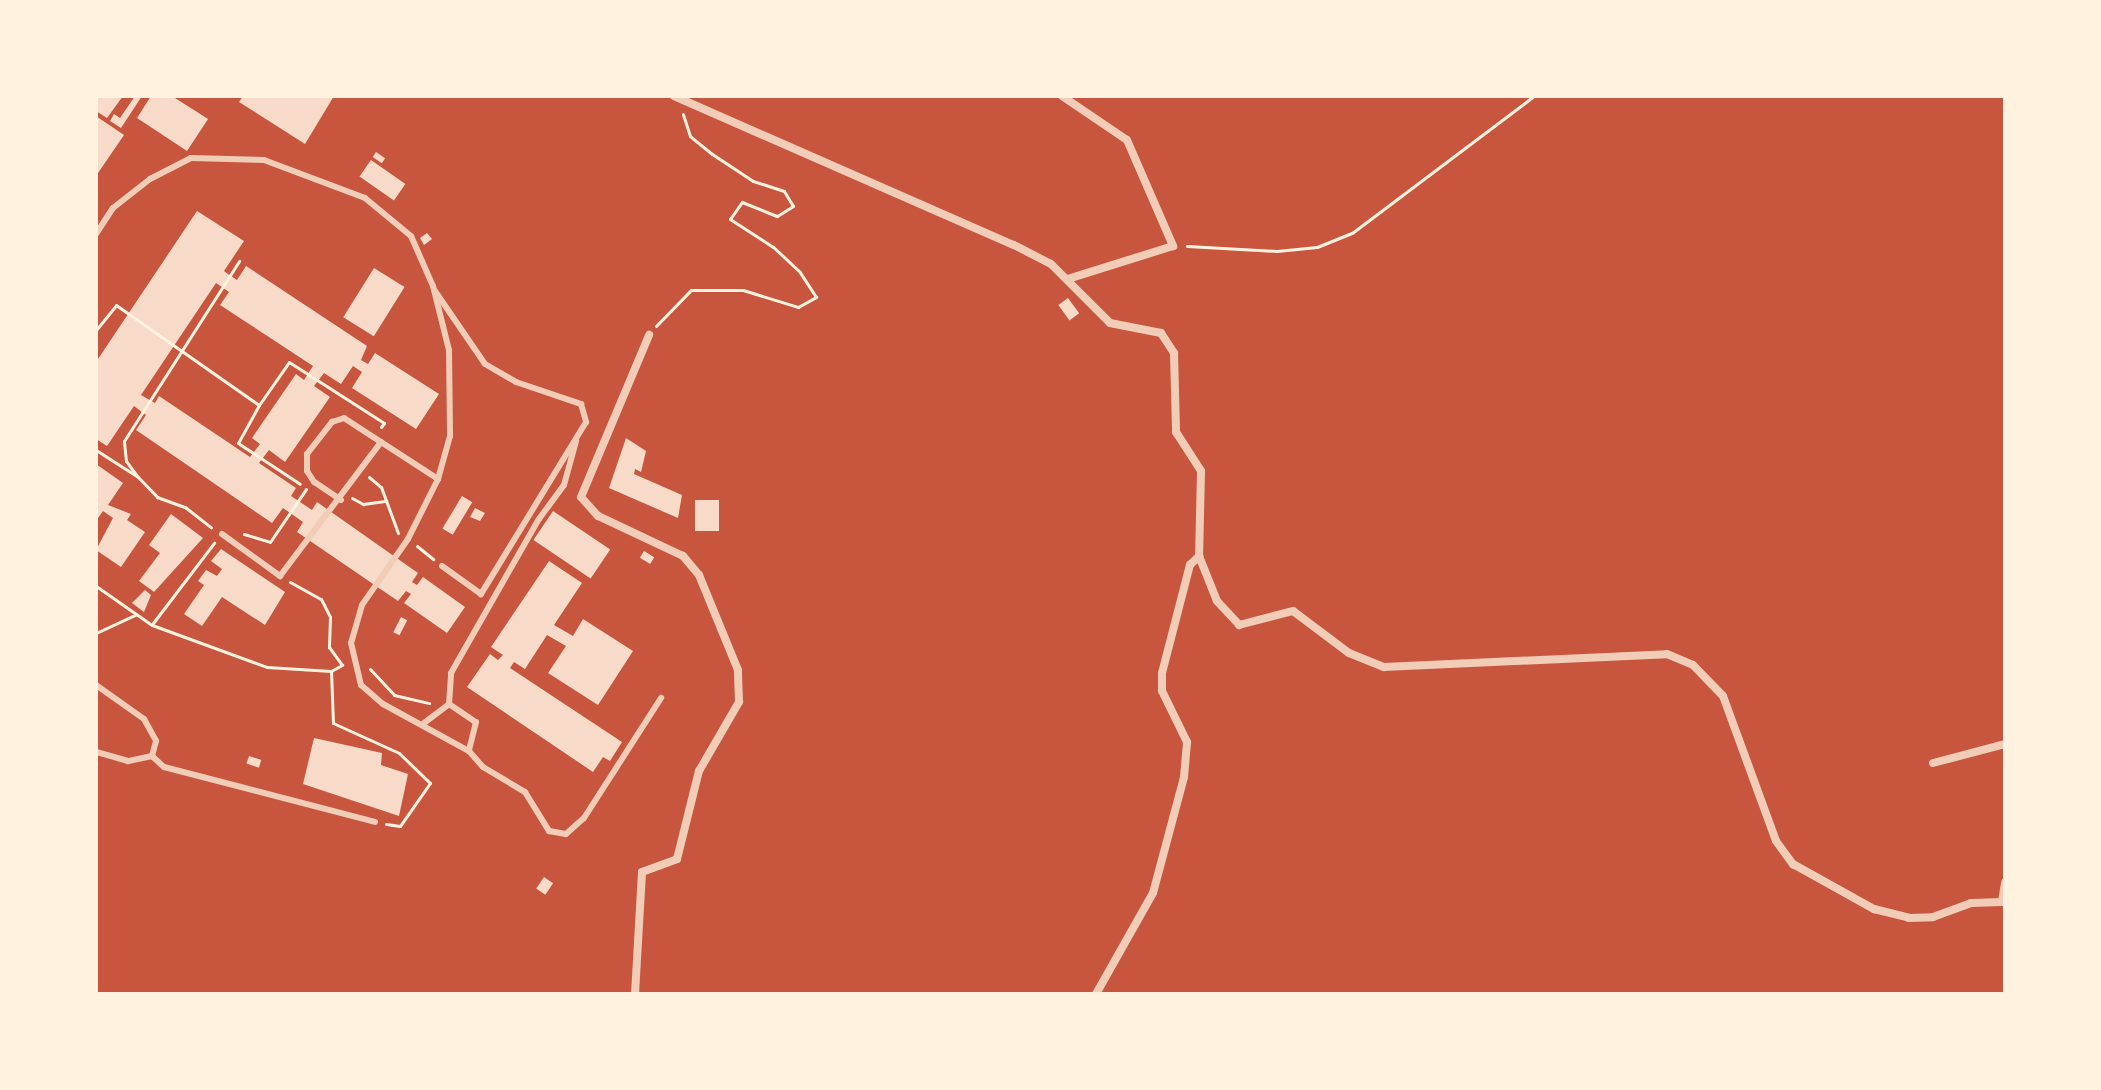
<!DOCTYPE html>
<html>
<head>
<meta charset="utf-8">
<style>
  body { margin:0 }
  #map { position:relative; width:2101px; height:1090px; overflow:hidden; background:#c8553d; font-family:Raleway,sans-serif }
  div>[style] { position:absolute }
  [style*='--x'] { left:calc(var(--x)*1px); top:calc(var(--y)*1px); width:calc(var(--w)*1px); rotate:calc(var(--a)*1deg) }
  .building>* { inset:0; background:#f7dbc8; transform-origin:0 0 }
  .path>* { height:3px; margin:-1.5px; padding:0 1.5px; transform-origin:1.5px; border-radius:1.5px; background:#fff3e0 }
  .service>* { height:6px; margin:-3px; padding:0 3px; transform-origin:3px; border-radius:3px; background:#f1ccb7 }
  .minor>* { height:8px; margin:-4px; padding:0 4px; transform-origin:4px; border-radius:4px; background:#f1ccb7 }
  span { translate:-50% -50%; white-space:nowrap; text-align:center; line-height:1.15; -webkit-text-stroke:8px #fff3e0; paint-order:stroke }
  .frame { position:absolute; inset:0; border:98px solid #fff3e0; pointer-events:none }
</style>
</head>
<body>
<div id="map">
  <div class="building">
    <div style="clip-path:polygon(96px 96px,123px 96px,107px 118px,96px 111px)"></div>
    <div style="clip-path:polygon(135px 96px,142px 96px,121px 128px,110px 121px,114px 114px,120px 118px)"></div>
    <div style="clip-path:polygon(151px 96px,172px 96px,208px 119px,187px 151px,137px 118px)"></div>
    <div style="clip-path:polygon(243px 96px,334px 96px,305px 144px,239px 102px)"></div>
    <div style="clip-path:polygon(96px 116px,124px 135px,96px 176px)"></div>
    <div style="left:376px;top:152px;width:11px;height:6px;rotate:34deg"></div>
    <div style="left:371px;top:160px;width:42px;height:20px;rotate:35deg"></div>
    <div style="clip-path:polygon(evenodd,197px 211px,244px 241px,224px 271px,228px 274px,237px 280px,246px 266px,367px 346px,361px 360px,368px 364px,375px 353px,439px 394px,416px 429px,352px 388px,362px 372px,353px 366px,341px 384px,324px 373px,314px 386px,330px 397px,285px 462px,269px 450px,259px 463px,296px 488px,291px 496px,312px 510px,317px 502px,418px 573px,412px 582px,417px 585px,423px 577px,465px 607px,447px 633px,404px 603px,411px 594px,406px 591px,398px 601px,297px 532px,303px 522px,283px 508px,272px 523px,136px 430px,146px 415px,134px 406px,107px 446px,96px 439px,96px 362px,197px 211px,216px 283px,229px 292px,220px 305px,313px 366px,304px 380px,296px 374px,252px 438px,260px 444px,250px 457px,159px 396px,155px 403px,141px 395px,216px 283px)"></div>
    <div style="clip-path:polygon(427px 233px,432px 239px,424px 245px,420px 238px)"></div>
    <div style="left:374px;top:268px;width:36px;height:58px;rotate:32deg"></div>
    <div style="left:1068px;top:298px;width:19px;height:12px;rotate:54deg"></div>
    <div style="clip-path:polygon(626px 438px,646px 451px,641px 472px,635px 469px,634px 474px,682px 495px,678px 518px,609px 488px)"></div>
    <div style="clip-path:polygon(96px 464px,123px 483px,108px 505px,131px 514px,127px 520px,145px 532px,121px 567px,96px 550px,113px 518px,103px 511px,96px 521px)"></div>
    <div style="left:462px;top:496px;width:12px;height:38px;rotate:31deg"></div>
    <div style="left:695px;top:500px;width:24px;height:31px"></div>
    <div style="clip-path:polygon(475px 508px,485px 513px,480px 521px,470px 517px)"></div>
    <div style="left:553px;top:511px;width:69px;height:35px;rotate:34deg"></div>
    <div style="clip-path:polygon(171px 514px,203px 538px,154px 592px,139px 581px,160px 553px,149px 545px)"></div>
    <div style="clip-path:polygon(221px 549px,285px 592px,265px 625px,222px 597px,202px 626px,184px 614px,204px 585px,198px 581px,206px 570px,217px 576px,222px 569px,211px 561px)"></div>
    <div style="left:644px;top:551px;width:12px;height:8px;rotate:31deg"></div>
    <div style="clip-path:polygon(549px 561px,582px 583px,554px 625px,573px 636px,583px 619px,633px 651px,598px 705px,548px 673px,566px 646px,547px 635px,525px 669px,514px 662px,510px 668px,622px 742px,610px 761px,603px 757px,593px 772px,467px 687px,490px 654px,498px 660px,503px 655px,491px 647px)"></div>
    <div style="clip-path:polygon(145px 590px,151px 595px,144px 612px,132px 603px)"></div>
    <div style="left:401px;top:617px;width:7px;height:17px;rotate:27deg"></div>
    <div style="clip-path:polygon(314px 738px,382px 753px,381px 765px,408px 774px,399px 816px,303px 784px)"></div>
    <div style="left:249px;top:756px;width:13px;height:8px;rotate:18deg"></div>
    <div style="left:544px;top:877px;width:11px;height:14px;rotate:34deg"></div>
  </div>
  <div class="path">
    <div style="--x:1187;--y:246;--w:90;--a:3.2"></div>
    <div style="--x:1277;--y:251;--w:40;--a:-5.7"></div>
    <div style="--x:1317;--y:247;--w:38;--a:-22"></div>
    <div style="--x:1352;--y:233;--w:228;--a:-37"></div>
    <div style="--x:656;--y:326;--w:50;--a:-45.8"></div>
    <div style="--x:691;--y:290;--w:52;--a:0"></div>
    <div style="--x:743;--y:290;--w:58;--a:17.2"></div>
    <div style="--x:798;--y:307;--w:21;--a:-29"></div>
    <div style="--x:816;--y:297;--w:30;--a:-123"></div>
    <div style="--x:800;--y:272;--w:37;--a:-137"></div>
    <div style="--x:773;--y:247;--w:51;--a:-146.9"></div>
    <div style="--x:730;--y:219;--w:21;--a:-55"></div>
    <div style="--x:742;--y:202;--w:38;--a:22"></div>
    <div style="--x:777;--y:216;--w:19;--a:-32"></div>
    <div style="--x:793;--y:206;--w:17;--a:-121"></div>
    <div style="--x:784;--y:191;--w:33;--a:-162"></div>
    <div style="--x:753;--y:181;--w:49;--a:-146.6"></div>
    <div style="--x:712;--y:154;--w:28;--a:-141"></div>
    <div style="--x:690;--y:136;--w:23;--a:-108"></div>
    <div style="--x:96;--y:330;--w:32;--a:-51"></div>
    <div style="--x:116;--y:305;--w:174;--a:35"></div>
    <div style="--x:259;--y:405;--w:52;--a:-55.1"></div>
    <div style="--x:289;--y:362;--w:113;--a:32.7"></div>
    <div style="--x:384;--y:423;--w:5;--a:127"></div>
    <div style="--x:259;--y:405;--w:43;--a:118.9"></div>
    <div style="--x:238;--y:443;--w:74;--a:33.5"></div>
    <div style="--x:96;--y:450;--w:50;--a:32.7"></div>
    <div style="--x:138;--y:477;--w:28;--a:46"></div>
    <div style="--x:157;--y:497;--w:30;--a:20"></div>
    <div style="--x:185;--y:507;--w:33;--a:38"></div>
    <div style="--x:137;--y:476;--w:19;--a:-126"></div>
    <div style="--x:126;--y:461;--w:20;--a:-96"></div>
    <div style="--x:124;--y:441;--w:214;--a:-57.4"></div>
    <div style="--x:369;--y:477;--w:16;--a:40"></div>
    <div style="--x:381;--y:487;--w:49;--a:69.7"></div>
    <div style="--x:352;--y:498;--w:13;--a:29"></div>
    <div style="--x:363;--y:504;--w:22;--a:-8"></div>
    <div style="--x:244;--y:534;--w:27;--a:17"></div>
    <div style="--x:270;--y:542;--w:64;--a:-55.8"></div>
    <div style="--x:417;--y:546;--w:21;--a:39"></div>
    <div style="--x:290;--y:582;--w:35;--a:29"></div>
    <div style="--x:321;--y:599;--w:20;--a:63"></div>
    <div style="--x:330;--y:617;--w:30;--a:92"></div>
    <div style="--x:329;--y:647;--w:22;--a:54"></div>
    <div style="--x:96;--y:586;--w:68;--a:34.9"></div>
    <div style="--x:152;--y:625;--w:122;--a:20.1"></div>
    <div style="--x:267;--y:667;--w:64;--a:3.6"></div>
    <div style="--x:331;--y:671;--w:13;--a:-29"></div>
    <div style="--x:153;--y:623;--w:101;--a:-52.7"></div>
    <div style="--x:96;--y:633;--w:43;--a:-24.8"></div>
    <div style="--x:370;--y:669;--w:35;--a:47"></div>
    <div style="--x:394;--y:695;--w:36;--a:13"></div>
    <div style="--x:331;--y:671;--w:52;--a:87.8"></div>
    <div style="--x:333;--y:723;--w:72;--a:24.4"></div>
    <div style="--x:399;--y:753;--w:43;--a:44.1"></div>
    <div style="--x:430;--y:783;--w:52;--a:124.9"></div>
    <div style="--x:400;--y:826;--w:14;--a:-172"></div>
  </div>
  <div class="service">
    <div style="--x:96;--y:234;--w:31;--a:-57"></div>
    <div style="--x:113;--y:208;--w:47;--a:-38.1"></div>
    <div style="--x:150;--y:179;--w:46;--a:-27.1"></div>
    <div style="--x:191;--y:158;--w:73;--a:1.6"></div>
    <div style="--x:264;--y:160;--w:108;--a:20.6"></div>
    <div style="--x:365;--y:198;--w:60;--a:39.6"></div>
    <div style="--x:411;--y:236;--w:55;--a:66.3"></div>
    <div style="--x:433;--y:286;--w:66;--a:76"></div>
    <div style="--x:449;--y:350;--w:86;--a:89.3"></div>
    <div style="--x:450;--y:436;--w:45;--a:105.6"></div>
    <div style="--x:438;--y:479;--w:67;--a:116.6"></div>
    <div style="--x:408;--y:539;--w:80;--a:124.9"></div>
    <div style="--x:362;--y:605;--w:40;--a:106"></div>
    <div style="--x:351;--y:643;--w:43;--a:76.6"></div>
    <div style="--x:361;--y:685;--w:29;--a:41"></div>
    <div style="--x:383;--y:704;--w:98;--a:28.7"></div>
    <div style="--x:469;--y:751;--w:21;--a:49"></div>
    <div style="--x:483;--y:767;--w:49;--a:30.8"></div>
    <div style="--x:525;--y:792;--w:46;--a:58.4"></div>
    <div style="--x:549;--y:831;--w:17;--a:10"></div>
    <div style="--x:566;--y:834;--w:24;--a:-42"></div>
    <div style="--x:584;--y:818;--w:143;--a:-57.3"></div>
    <div style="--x:435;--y:291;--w:88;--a:55.6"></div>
    <div style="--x:485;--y:364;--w:36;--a:30"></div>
    <div style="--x:516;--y:382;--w:69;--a:18.7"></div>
    <div style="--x:581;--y:404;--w:19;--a:74"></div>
    <div style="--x:586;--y:422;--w:202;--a:121.4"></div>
    <div style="--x:481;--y:594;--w:48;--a:-144.3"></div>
    <div style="--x:341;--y:500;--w:32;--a:-146"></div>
    <div style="--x:314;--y:482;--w:13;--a:-122"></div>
    <div style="--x:307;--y:471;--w:17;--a:-90"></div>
    <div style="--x:307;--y:454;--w:41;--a:-52"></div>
    <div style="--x:332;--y:422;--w:13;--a:-18"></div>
    <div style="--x:344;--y:418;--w:44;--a:33"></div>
    <div style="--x:222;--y:534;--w:72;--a:35.9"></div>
    <div style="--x:280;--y:576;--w:168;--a:-53"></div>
    <div style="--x:381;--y:442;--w:68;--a:33"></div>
    <div style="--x:96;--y:685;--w:59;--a:35.3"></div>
    <div style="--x:144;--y:719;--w:25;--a:61"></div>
    <div style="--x:156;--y:741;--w:16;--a:105"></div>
    <div style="--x:152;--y:756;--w:25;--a:168"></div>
    <div style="--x:128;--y:761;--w:33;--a:-164"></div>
    <div style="--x:449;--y:704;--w:31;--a:-86"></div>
    <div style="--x:451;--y:673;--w:177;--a:-60.3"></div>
    <div style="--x:539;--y:519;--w:42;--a:-53.7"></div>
    <div style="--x:564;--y:485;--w:46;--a:-74.7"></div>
    <div style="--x:424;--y:723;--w:31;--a:-37"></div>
    <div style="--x:449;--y:704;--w:32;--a:34"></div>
    <div style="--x:476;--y:722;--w:30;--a:104"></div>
    <div style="--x:152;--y:756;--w:16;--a:43"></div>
    <div style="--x:164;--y:767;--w:218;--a:14.6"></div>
  </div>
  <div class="minor">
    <div style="--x:674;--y:96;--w:371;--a:23.7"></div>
    <div style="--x:1014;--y:245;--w:42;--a:27.2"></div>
    <div style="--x:1051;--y:264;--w:83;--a:45"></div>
    <div style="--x:1110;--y:323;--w:52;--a:11.1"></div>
    <div style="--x:1161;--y:333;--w:24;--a:57"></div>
    <div style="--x:1174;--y:353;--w:79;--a:88.5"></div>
    <div style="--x:1176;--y:432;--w:46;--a:57.3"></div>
    <div style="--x:1201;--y:471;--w:85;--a:91.3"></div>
    <div style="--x:1199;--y:556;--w:48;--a:68.2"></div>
    <div style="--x:1217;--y:601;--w:33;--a:47"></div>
    <div style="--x:1239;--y:625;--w:56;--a:-14.5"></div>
    <div style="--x:1293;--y:611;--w:70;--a:36.9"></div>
    <div style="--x:1349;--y:653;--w:38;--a:22"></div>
    <div style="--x:1384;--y:667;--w:283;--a:-2.6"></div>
    <div style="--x:1667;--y:654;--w:28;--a:23"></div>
    <div style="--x:1693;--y:665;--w:43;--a:45.9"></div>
    <div style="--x:1723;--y:696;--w:154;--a:69.9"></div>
    <div style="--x:1776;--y:841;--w:29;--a:54"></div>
    <div style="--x:1793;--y:864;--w:93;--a:29.1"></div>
    <div style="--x:1874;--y:909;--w:36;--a:14"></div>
    <div style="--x:1909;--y:918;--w:24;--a:-2"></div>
    <div style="--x:1933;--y:917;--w:40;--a:-20.2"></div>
    <div style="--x:1971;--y:903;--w:31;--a:-2"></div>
    <div style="--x:2002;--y:902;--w:20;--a:-81"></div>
    <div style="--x:1062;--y:96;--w:78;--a:34.1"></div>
    <div style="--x:1127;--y:140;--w:116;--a:66.5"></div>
    <div style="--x:1173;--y:246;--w:110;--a:162.6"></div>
    <div style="--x:1933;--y:763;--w:74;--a:-14.8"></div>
    <div style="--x:635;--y:994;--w:122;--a:-86.7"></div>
    <div style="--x:642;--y:872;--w:37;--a:-20"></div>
    <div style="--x:677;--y:859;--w:91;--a:-76"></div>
    <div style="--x:699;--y:771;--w:80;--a:-59.9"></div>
    <div style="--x:739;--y:702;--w:32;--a:-92"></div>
    <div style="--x:738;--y:670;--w:103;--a:-112.3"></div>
    <div style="--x:699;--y:575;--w:25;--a:-130"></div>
    <div style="--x:683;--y:556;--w:94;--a:-154.8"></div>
    <div style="--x:598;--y:516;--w:25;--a:-132"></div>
    <div style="--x:581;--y:497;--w:176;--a:-67.2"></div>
    <div style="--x:1096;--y:994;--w:116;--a:-60.6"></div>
    <div style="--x:1153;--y:893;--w:120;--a:-75"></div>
    <div style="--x:1184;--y:777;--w:35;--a:-85"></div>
    <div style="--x:1187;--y:742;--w:57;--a:-116.1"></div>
    <div style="--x:1162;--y:691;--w:18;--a:-90"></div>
    <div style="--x:1162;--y:673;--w:112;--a:-75.5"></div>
    <div style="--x:1190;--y:565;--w:13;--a:-45"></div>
  </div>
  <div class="frame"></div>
</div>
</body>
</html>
